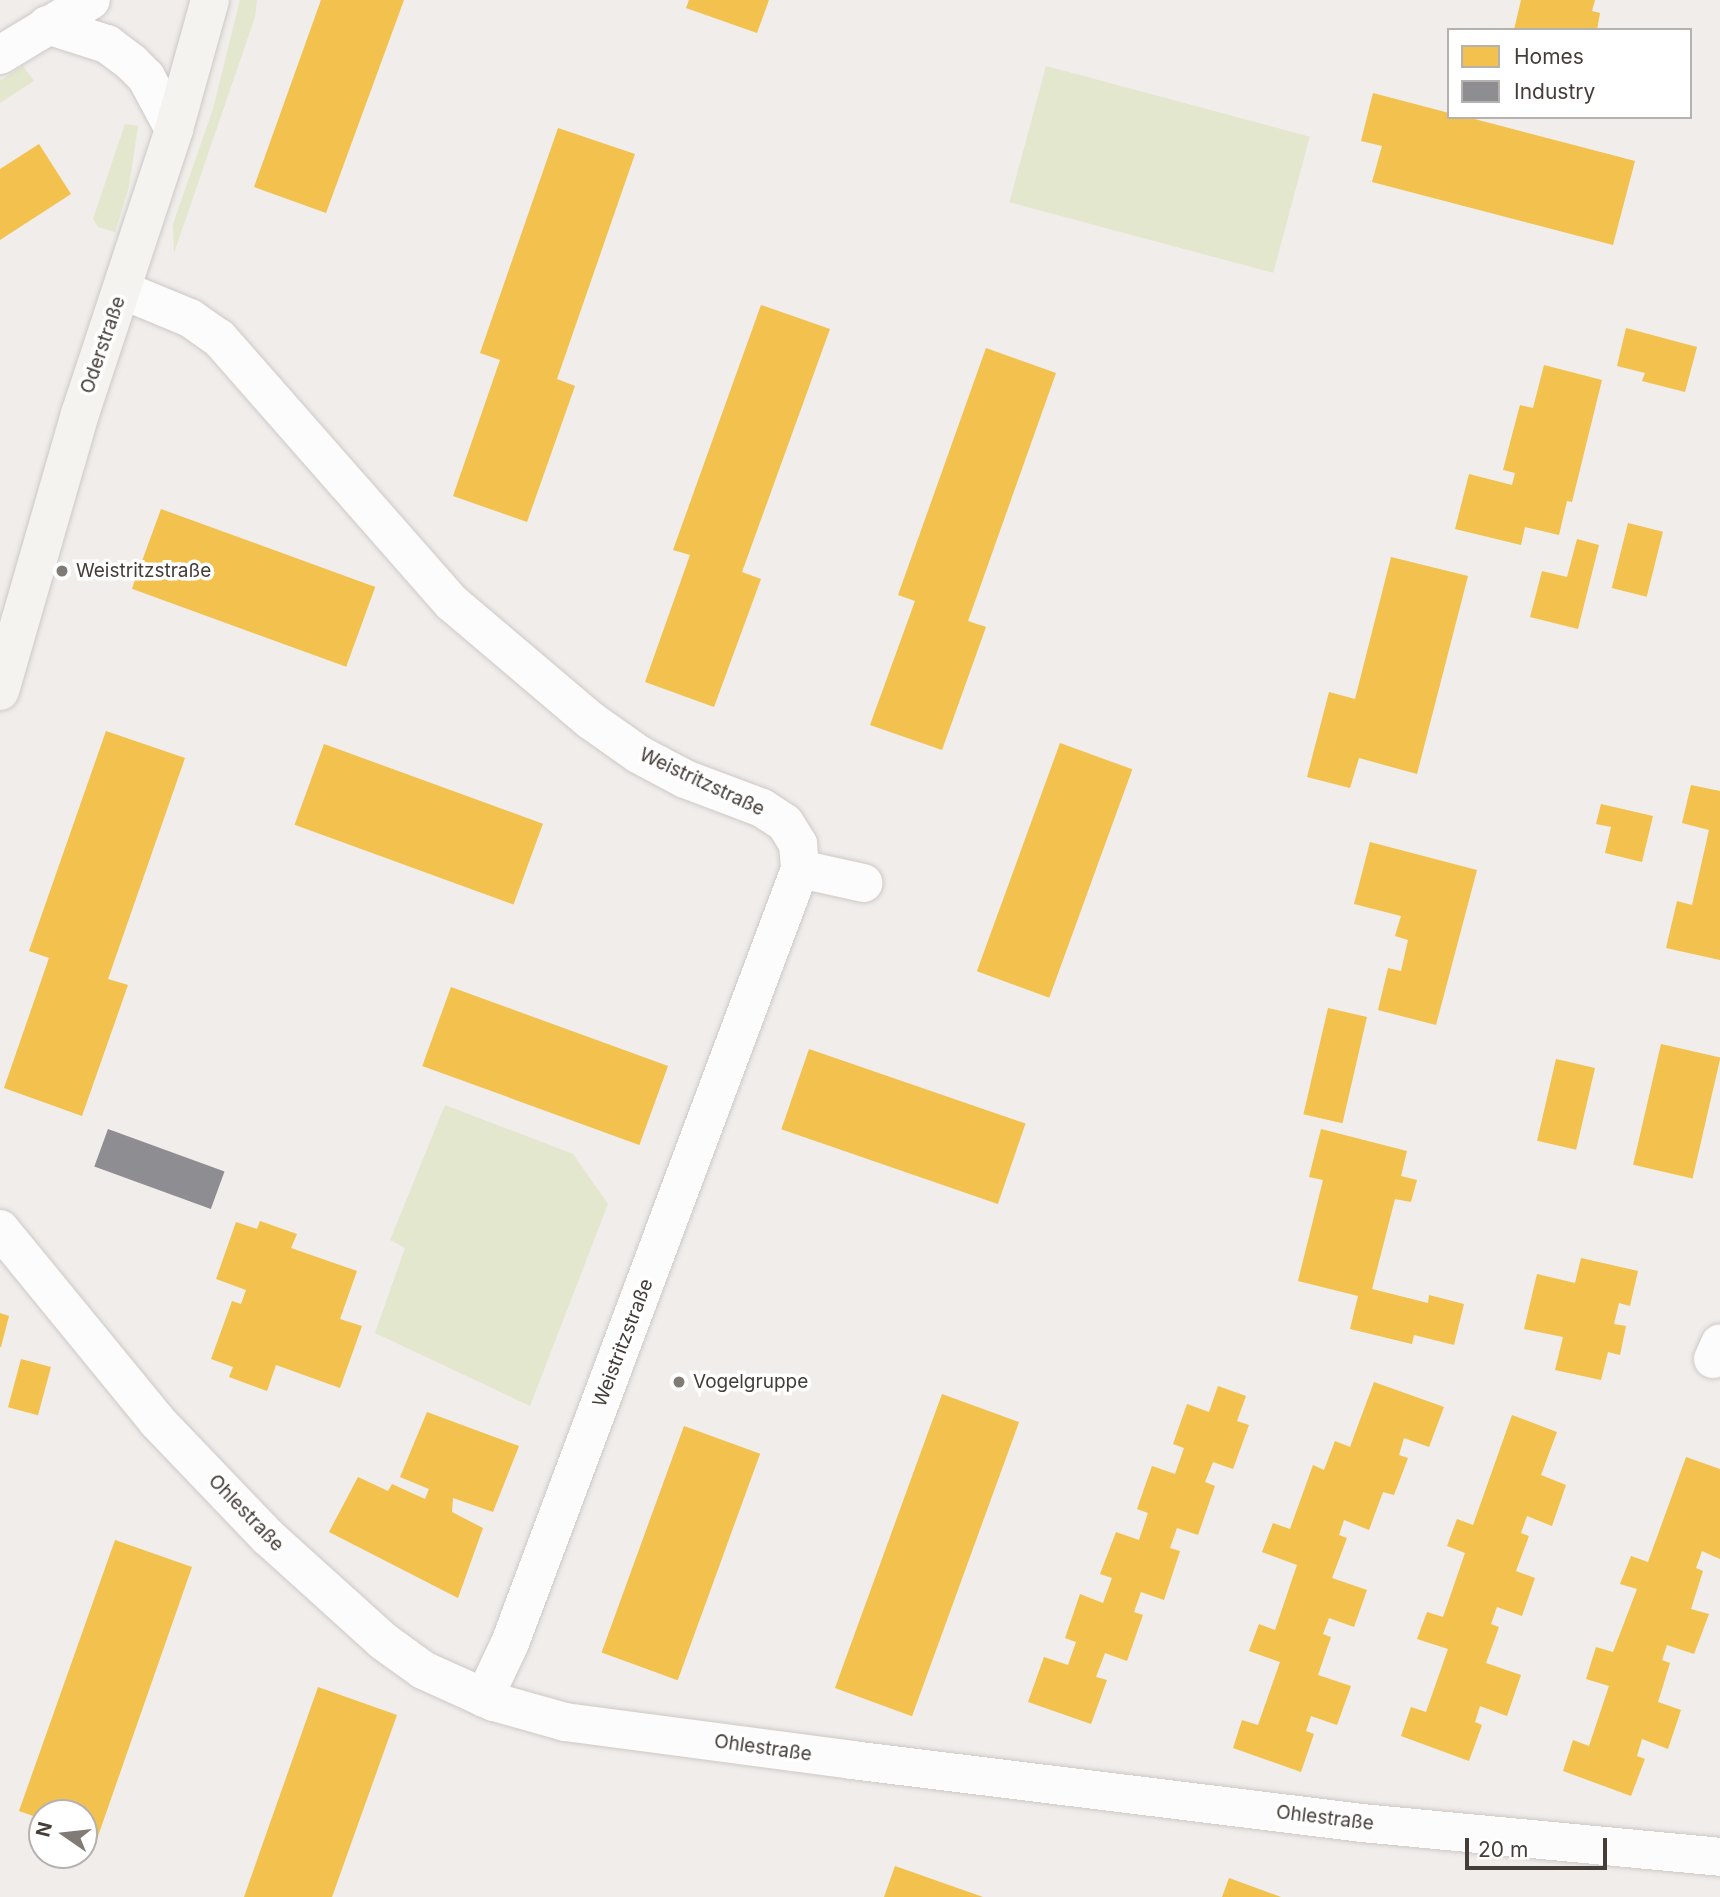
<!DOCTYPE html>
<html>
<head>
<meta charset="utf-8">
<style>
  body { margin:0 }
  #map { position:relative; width:1720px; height:1897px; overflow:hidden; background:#f0edea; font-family:Inter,sans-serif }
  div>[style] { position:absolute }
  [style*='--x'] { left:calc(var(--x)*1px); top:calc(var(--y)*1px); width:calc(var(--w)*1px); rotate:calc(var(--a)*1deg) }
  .green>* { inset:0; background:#e2e7cd; transform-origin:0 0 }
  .homes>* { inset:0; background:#f2c14e; transform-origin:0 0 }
  .industry>* { inset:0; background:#8d8d92; transform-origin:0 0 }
  .roads { filter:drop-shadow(0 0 2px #ccc9c6) drop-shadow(0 0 2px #ccc9c6) }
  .street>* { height:38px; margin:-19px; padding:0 19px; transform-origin:19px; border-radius:19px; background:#fdfcfc }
  .secondary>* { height:38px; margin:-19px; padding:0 19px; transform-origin:19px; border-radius:19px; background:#f5f3f0 }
  .dots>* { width:19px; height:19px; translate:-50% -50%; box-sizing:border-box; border:4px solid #fff; border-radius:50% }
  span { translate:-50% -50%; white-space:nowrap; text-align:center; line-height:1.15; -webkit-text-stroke:7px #fff; paint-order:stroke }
  .street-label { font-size:19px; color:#453d38 }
  .poi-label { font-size:19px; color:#453d38 }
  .left { translate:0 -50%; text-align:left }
  .legend { position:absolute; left:1447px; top:28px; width:245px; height:91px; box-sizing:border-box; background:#fff; border:2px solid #b5b1af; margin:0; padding:9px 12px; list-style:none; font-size:21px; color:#453d38 }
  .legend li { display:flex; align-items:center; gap:14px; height:35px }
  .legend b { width:35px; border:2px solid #b5b1af }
  .north { position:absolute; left:28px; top:1799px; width:70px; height:70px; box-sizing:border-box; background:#fff; border:2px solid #b5b1af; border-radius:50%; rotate:284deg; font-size:19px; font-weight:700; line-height:28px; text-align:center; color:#453d38 }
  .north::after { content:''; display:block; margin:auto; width:24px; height:32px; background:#817b76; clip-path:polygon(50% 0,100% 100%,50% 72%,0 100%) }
  .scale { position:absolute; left:1465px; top:1838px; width:142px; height:32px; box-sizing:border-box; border:4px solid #453d38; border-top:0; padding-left:9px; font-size:21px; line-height:24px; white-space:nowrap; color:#453d38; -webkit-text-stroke:5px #fff; paint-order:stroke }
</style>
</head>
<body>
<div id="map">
  <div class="green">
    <div style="clip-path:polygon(240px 0,257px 0,255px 17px,174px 253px,173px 224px,213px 109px)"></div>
    <div style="clip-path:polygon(23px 66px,34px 81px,0 103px,0 81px)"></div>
    <div style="left:1046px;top:66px;width:273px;height:141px;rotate:15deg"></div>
    <div style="clip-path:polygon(125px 124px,138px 126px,129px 186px,115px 232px,98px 227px,93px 219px)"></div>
    <div style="clip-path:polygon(445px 1105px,573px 1154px,608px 1204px,530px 1406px,375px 1333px,405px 1248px,390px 1240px)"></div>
  </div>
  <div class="homes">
    <div style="clip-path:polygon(321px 0,404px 0,326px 213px,254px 187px)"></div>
    <div style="clip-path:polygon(689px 0,769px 0,757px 33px,686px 8px)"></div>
    <div style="clip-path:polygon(1521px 0,1595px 0,1592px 11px,1600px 13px,1597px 30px,1514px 30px)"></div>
    <div style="clip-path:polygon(1373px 93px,1449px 113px,1449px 117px,1467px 117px,1635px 161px,1613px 245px,1372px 182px,1382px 146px,1361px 141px)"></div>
    <div style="clip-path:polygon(558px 128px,635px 154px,557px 379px,575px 386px,527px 522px,453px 496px,500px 360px,480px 353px)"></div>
    <div style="clip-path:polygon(39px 144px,71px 194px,0 240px,0 169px)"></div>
    <div style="clip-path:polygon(761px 305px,830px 329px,742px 572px,761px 579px,714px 707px,645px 682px,690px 555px,673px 550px)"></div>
    <div style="clip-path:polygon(1626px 328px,1697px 347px,1685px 392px,1642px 381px,1645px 373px,1617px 366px)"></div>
    <div style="clip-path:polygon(986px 348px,1056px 373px,968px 621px,986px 627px,942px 750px,870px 725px,915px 601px,898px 595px)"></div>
    <div style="clip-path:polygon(1544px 365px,1602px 380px,1572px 502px,1567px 501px,1559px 535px,1525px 527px,1521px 545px,1455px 529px,1469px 474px,1512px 485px,1515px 473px,1503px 470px,1512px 435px,1520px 405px,1533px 408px)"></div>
    <div style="left:161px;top:509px;width:228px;height:85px;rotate:20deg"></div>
    <div style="left:1628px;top:523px;width:36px;height:67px;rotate:14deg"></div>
    <div style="clip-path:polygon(1577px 539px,1599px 545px,1578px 629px,1530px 617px,1542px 571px,1567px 577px)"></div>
    <div style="clip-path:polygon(1391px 557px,1468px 576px,1417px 774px,1359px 758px,1350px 788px,1307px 777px,1329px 692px,1355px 699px)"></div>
    <div style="clip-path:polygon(106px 731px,185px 758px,108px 979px,128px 985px,82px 1116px,4px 1088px,49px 958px,29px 951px)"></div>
    <div style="left:1060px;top:743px;width:77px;height:243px;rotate:20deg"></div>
    <div style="left:324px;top:744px;width:233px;height:86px;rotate:20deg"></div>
    <div style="clip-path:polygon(1691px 785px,1720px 791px,1720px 960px,1666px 948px,1677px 901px,1692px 905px,1709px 830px,1682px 823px)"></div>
    <div style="clip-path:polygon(1601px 804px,1653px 816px,1642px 862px,1605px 853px,1611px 827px,1596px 824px)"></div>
    <div style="clip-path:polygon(1370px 842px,1477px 870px,1436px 1025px,1378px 1010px,1388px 968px,1401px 971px,1408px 940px,1395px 936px,1401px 916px,1354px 904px)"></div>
    <div style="left:451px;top:987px;width:231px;height:84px;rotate:20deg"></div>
    <div style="left:1328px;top:1008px;width:40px;height:109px;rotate:13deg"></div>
    <div style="left:1661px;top:1044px;width:61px;height:124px;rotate:13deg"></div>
    <div style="left:809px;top:1049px;width:229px;height:85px;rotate:19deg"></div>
    <div style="left:1556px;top:1059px;width:40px;height:84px;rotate:13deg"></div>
    <div style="clip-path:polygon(1321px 1129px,1407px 1151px,1401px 1176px,1417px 1180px,1411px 1202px,1395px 1199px,1372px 1289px,1428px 1303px,1429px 1295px,1464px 1304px,1454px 1345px,1414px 1335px,1412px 1344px,1350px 1329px,1358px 1296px,1298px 1281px,1323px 1180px,1309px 1177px)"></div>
    <div style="clip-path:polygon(260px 1221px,297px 1234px,291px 1248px,357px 1271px,340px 1319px,362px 1326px,340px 1388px,276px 1365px,267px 1391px,229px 1377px,233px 1367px,211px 1359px,232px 1301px,241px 1304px,246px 1290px,216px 1279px,236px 1222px,257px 1229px)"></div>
    <div style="clip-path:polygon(1581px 1258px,1638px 1271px,1630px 1306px,1619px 1303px,1614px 1324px,1626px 1326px,1620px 1355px,1608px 1352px,1601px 1380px,1555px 1370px,1563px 1337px,1524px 1329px,1537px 1274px,1575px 1283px)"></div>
    <div style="clip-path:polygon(0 1313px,9px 1316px,1px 1347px,0 1347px)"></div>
    <div style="left:21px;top:1359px;width:31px;height:50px;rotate:15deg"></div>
    <div style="clip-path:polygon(1374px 1382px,1444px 1407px,1429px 1447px,1404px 1438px,1399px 1455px,1408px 1458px,1394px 1495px,1383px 1492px,1369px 1530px,1344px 1520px,1339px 1535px,1347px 1538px,1332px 1578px,1367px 1590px,1354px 1627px,1329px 1618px,1323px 1634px,1331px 1637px,1318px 1675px,1351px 1686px,1337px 1725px,1311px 1716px,1306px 1731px,1314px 1734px,1301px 1772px,1233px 1748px,1242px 1720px,1258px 1725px,1280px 1662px,1249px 1651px,1259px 1624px,1275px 1630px,1297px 1565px,1262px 1552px,1273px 1523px,1290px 1529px,1313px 1465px,1324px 1470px,1335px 1441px,1350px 1447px)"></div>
    <div style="clip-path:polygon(1218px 1386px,1246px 1396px,1237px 1421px,1249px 1425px,1233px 1469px,1213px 1462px,1205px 1482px,1215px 1486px,1198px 1535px,1177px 1528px,1170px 1548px,1180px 1551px,1164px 1600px,1141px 1592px,1134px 1612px,1143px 1615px,1127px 1661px,1105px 1653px,1096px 1677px,1107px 1680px,1091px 1724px,1028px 1702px,1044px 1657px,1068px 1665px,1076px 1642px,1065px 1638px,1080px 1594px,1103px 1603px,1112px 1578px,1100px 1574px,1116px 1532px,1139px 1540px,1148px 1513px,1137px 1509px,1152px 1466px,1175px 1474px,1184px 1448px,1173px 1444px,1187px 1404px,1209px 1412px)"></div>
    <div style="left:942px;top:1394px;width:82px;height:313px;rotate:20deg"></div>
    <div style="clip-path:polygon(427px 1412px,519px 1446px,493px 1512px,453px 1498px,452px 1512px,483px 1528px,458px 1598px,329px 1532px,358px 1477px,388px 1491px,392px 1484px,425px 1499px,429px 1489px,400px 1477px)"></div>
    <div style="clip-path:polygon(1512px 1415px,1557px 1432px,1541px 1475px,1566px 1485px,1552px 1526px,1527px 1516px,1521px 1533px,1529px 1536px,1516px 1571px,1535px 1578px,1522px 1616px,1497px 1607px,1491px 1624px,1499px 1627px,1486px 1663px,1521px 1675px,1507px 1716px,1480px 1706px,1475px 1722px,1482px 1725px,1469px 1761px,1401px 1736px,1411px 1707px,1426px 1712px,1448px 1649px,1417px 1639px,1427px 1612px,1443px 1617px,1465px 1553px,1447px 1546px,1457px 1519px,1473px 1525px)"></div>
    <div style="left:684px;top:1426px;width:81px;height:241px;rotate:20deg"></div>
    <div style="clip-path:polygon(1686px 1457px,1720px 1469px,1720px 1559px,1702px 1551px,1696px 1568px,1703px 1571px,1691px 1609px,1709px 1614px,1694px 1654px,1667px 1645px,1662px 1660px,1670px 1663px,1658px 1702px,1681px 1710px,1668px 1749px,1642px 1739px,1637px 1756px,1645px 1759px,1631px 1796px,1563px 1771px,1573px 1740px,1589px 1746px,1609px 1686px,1586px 1679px,1596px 1647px,1613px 1652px,1637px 1589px,1620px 1584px,1631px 1556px,1648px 1562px)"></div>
    <div style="clip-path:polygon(115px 1540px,192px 1567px,97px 1839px,84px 1834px,84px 1813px,42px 1813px,42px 1819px,19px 1811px)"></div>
    <div style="clip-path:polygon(318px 1687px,397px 1715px,332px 1897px,244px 1897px)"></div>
    <div style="clip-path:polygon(895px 1866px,983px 1897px,884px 1897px)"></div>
    <div style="clip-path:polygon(1229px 1878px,1281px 1897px,1222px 1897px)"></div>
  </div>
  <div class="industry">
    <div style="left:108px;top:1129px;width:124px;height:40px;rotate:20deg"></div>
  </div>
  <div class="roads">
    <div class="street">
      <div style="--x:47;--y:25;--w:63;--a:17.6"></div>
      <div style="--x:107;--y:44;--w:31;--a:37"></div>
      <div style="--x:132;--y:63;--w:20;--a:45"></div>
      <div style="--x:146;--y:77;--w:59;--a:61.7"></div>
      <div style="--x:0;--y:55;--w:106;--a:-31.1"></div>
      <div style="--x:122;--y:290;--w:74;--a:22.4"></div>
      <div style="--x:190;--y:318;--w:35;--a:35"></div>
      <div style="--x:219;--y:338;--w:353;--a:48.7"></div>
      <div style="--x:452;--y:603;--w:181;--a:40.3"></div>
      <div style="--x:590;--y:720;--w:59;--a:35.3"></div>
      <div style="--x:638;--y:754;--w:53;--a:28"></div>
      <div style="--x:685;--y:779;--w:82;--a:20.6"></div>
      <div style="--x:762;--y:808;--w:27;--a:33"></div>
      <div style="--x:785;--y:823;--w:25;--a:58"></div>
      <div style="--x:798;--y:844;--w:25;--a:85"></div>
      <div style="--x:800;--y:869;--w:65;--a:12.5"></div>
      <div style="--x:0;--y:1229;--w:248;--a:50.7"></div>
      <div style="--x:157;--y:1421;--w:161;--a:46.3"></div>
      <div style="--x:268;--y:1537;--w:155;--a:42.1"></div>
      <div style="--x:383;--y:1641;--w:49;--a:35.9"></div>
      <div style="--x:423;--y:1670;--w:78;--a:24.3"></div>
      <div style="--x:494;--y:1702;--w:74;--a:15.7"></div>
      <div style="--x:565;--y:1722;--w:290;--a:7.5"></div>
      <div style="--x:852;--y:1760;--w:514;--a:7.04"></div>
      <div style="--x:1362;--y:1823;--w:360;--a:5.4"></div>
      <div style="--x:1713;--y:1359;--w:17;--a:-66"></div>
      <div style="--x:484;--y:1698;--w:61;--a:-64.7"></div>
      <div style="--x:510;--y:1643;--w:827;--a:-69.46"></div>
    </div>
    <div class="secondary">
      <div style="--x:0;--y:691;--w:288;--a:-73.9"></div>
      <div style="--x:80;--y:414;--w:300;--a:-71.7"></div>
      <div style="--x:174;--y:129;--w:134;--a:-74.4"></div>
    </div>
  </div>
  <div class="dots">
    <div style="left:62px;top:571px;background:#817b76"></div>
    <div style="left:679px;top:1382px;background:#817b76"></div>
  </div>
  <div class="street-label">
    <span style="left:103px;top:345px;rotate:-71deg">Oderstraße</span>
    <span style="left:702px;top:782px;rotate:25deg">Weistritzstraße</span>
    <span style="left:623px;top:1343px;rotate:-69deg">Weistritzstraße</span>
    <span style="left:246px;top:1513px;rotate:46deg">Ohlestraße</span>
    <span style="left:763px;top:1748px;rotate:8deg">Ohlestraße</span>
    <span style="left:1325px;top:1818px;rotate:7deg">Ohlestraße</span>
  </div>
  <div class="poi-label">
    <span class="left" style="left:76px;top:571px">Weistritzstraße</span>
    <span class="left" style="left:693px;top:1382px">Vogelgruppe</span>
  </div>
  <ul class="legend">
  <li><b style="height:19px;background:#f2c14e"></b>Homes</li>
  <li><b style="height:19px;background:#8d8d92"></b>Industry</li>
  </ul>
  <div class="north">N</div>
  <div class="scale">20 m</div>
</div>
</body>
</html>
